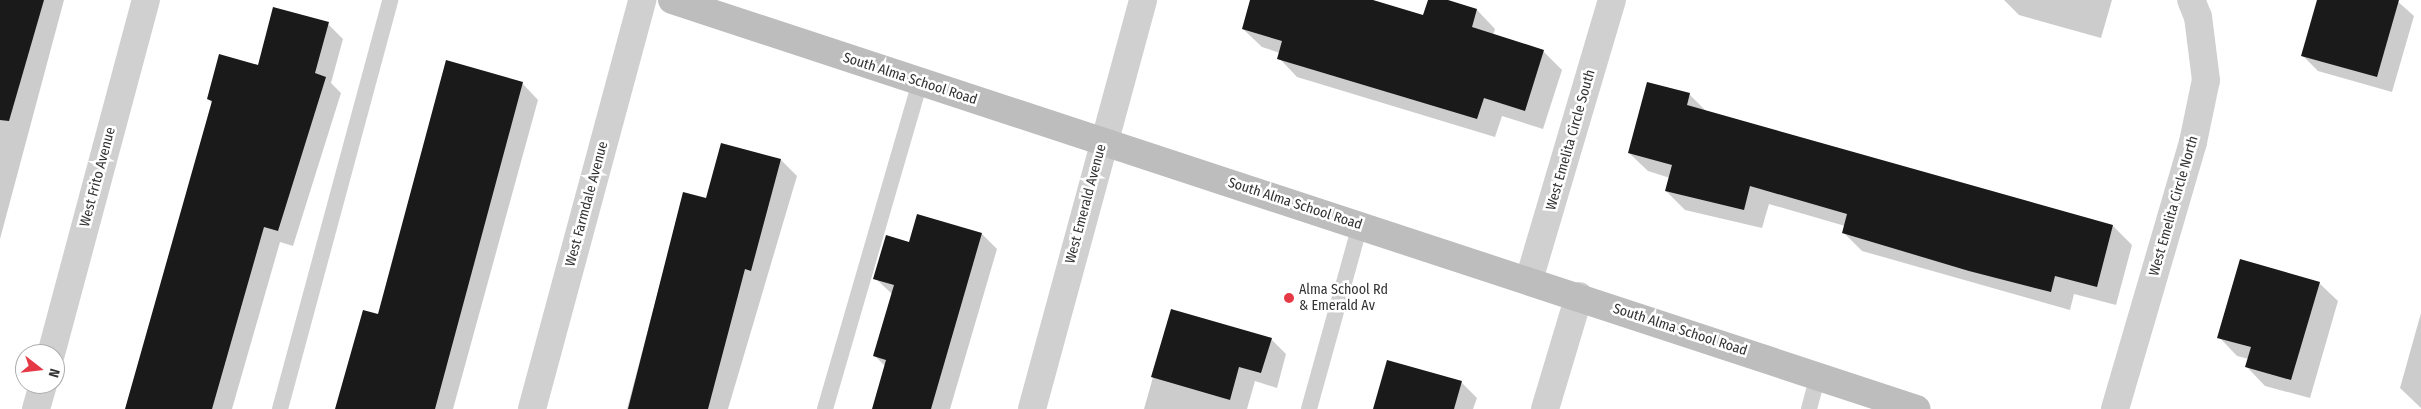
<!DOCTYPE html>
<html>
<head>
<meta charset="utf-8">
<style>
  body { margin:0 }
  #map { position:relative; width:2421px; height:409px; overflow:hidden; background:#fff; font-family:"Fira Sans Condensed",sans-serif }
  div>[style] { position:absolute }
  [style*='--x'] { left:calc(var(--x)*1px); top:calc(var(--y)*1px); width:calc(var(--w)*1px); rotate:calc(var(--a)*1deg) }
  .shadow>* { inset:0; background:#0003 }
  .building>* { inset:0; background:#1a1a1a }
  .lane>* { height:16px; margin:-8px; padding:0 8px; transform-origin:8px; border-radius:8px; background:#d0d0d0 }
  .street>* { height:28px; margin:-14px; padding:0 14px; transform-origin:14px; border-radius:14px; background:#d0d0d0 }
  .secondary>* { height:28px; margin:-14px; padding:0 14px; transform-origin:14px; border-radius:14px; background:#bdbdbd }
  .dots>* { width:14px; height:14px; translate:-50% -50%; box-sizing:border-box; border:2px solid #fff; border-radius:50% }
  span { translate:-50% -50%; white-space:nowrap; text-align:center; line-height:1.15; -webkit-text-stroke:5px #fff; paint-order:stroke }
  .street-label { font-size:14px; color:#333 }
  .poi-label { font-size:14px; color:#333 }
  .left { translate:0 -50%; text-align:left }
  .north { position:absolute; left:15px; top:344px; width:50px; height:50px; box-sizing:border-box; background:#fff; border:1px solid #adadad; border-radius:50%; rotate:106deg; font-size:14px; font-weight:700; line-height:20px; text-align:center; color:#333 }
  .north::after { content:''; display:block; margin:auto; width:18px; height:22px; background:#e63946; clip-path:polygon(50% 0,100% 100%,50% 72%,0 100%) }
</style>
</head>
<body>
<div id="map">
  <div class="shadow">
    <div style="clip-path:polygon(0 0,64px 0,0 239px)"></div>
    <div style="clip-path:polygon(1251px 0,1370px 0,1424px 17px,1429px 0,1444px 0,1477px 10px,1495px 29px,1493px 35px,1543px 51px,1562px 70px,1543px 129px,1502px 116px,1495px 137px,1297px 77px,1279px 58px,1280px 53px,1262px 47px,1243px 29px)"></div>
    <div style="clip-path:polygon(2004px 0,2112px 0,2101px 38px,2019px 15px)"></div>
    <div style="clip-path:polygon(2318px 0,2396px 0,2414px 16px,2392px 92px,2318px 71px,2302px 55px)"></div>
    <div style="clip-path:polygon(328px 24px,343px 39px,331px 83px,341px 93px,293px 246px,280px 242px,232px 409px,126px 409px,212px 103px,208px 99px)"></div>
    <div style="clip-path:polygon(522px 83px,538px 100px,453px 409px,336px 409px)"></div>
    <div style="clip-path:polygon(1689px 94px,1708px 113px,2113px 226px,2132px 245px,2116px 305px,2074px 294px,2070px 310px,1862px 251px,1843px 232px,1845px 226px,1769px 204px,1762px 228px,1685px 210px,1666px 191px,1670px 178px,1648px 171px,1629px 153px)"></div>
    <div style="clip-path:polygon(781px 160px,797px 176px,728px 409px,627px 409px,684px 193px,707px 199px)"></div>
    <div style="clip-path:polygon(918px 216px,982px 234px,997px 249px,950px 409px,874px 409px,886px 367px,875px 356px,892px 294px,875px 278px,910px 243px)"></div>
    <div style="clip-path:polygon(2319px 283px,2338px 301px,2310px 398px,2265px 386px,2247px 367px,2249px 359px,2237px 356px,2219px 337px)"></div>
    <div style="clip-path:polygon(1172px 310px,1271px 339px,1286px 354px,1277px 388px,1255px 381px,1247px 409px,1144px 409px)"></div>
    <div style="clip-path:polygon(2421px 313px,2421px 408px,2400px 388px)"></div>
    <div style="clip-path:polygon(1461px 382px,1477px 398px,1473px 409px,1374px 409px)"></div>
  </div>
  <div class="building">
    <div style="clip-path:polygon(0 0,44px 0,9px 121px,0 120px)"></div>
    <div style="clip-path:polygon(1250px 0,1373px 0,1423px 15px,1428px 0,1448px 0,1477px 9px,1472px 27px,1544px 50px,1525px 111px,1484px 98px,1477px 119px,1277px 59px,1282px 41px,1242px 29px)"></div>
    <div style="clip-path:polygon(2317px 0,2399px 0,2377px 77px,2301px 56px)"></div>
    <div style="clip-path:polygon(273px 7px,329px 22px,315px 73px,326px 77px,278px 231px,264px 227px,212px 409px,125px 409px,212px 101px,207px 99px,219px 54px,258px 65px)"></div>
    <div style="clip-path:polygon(446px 60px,523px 82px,435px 409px,335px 409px,363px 310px,378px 314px)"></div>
    <div style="clip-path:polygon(1647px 82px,1690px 93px,1687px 105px,2113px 225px,2097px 287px,2055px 276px,2051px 292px,1969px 271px,1842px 233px,1847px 214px,1750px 186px,1744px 210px,1665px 191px,1672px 165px,1628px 153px)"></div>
    <div style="clip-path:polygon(721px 143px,781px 159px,751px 271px,745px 269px,708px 409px,628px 409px,683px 192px,706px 198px)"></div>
    <div style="clip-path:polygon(917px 214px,982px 233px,931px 409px,872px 409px,886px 360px,873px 356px,894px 285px,873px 279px,886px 235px,909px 242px)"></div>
    <div style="clip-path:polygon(2240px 259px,2320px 282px,2291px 380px,2245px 367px,2251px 347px,2217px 338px)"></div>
    <div style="clip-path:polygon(1171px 309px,1272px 338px,1261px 373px,1239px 367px,1230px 400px,1151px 377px)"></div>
    <div style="clip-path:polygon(1387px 360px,1462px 381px,1454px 409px,1373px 409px)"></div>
  </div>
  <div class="lane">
    <div style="--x:280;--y:409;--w:424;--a:-74.9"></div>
    <div style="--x:825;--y:409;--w:341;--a:-73.8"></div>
    <div style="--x:1309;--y:409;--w:191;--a:-74.5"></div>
    <div style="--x:1809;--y:409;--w:34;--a:-75"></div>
  </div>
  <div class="street">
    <div style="--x:1529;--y:280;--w:292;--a:-73.5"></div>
    <div style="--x:51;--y:354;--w:367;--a:-75"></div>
    <div style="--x:36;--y:409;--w:26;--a:-74"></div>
    <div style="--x:532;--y:409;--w:424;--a:-74.9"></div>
    <div style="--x:1032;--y:409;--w:424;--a:-74.8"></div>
    <div style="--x:1545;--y:409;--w:118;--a:-73.3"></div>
    <div style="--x:2115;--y:409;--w:278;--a:-73.7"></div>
    <div style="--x:2193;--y:142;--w:63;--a:-78.2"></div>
    <div style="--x:2206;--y:80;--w:64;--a:-97.2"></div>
    <div style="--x:2198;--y:17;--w:18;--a:-112"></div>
  </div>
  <div class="secondary">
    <div style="--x:672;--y:0;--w:1310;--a:18.19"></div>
  </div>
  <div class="dots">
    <div style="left:1289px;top:298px;background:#e63946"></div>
  </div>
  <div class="street-label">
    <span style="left:910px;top:79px;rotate:18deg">South Alma School Road</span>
    <span style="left:1571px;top:140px;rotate:-74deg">West Emelita Circle South</span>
    <span style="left:98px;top:177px;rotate:-75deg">West Frito Avenue</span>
    <span style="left:587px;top:204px;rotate:-75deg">West Farmdale Avenue</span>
    <span style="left:1086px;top:204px;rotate:-75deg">West Emerald Avenue</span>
    <span style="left:1295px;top:204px;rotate:18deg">South Alma School Road</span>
    <span style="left:2174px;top:206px;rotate:-74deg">West Emelita Circle North</span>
    <span style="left:1680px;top:330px;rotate:18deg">South Alma School Road</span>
  </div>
  <div class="poi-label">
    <span class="left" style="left:1299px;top:298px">Alma School Rd<br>&amp; Emerald Av</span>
  </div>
  <div class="north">N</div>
</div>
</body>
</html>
